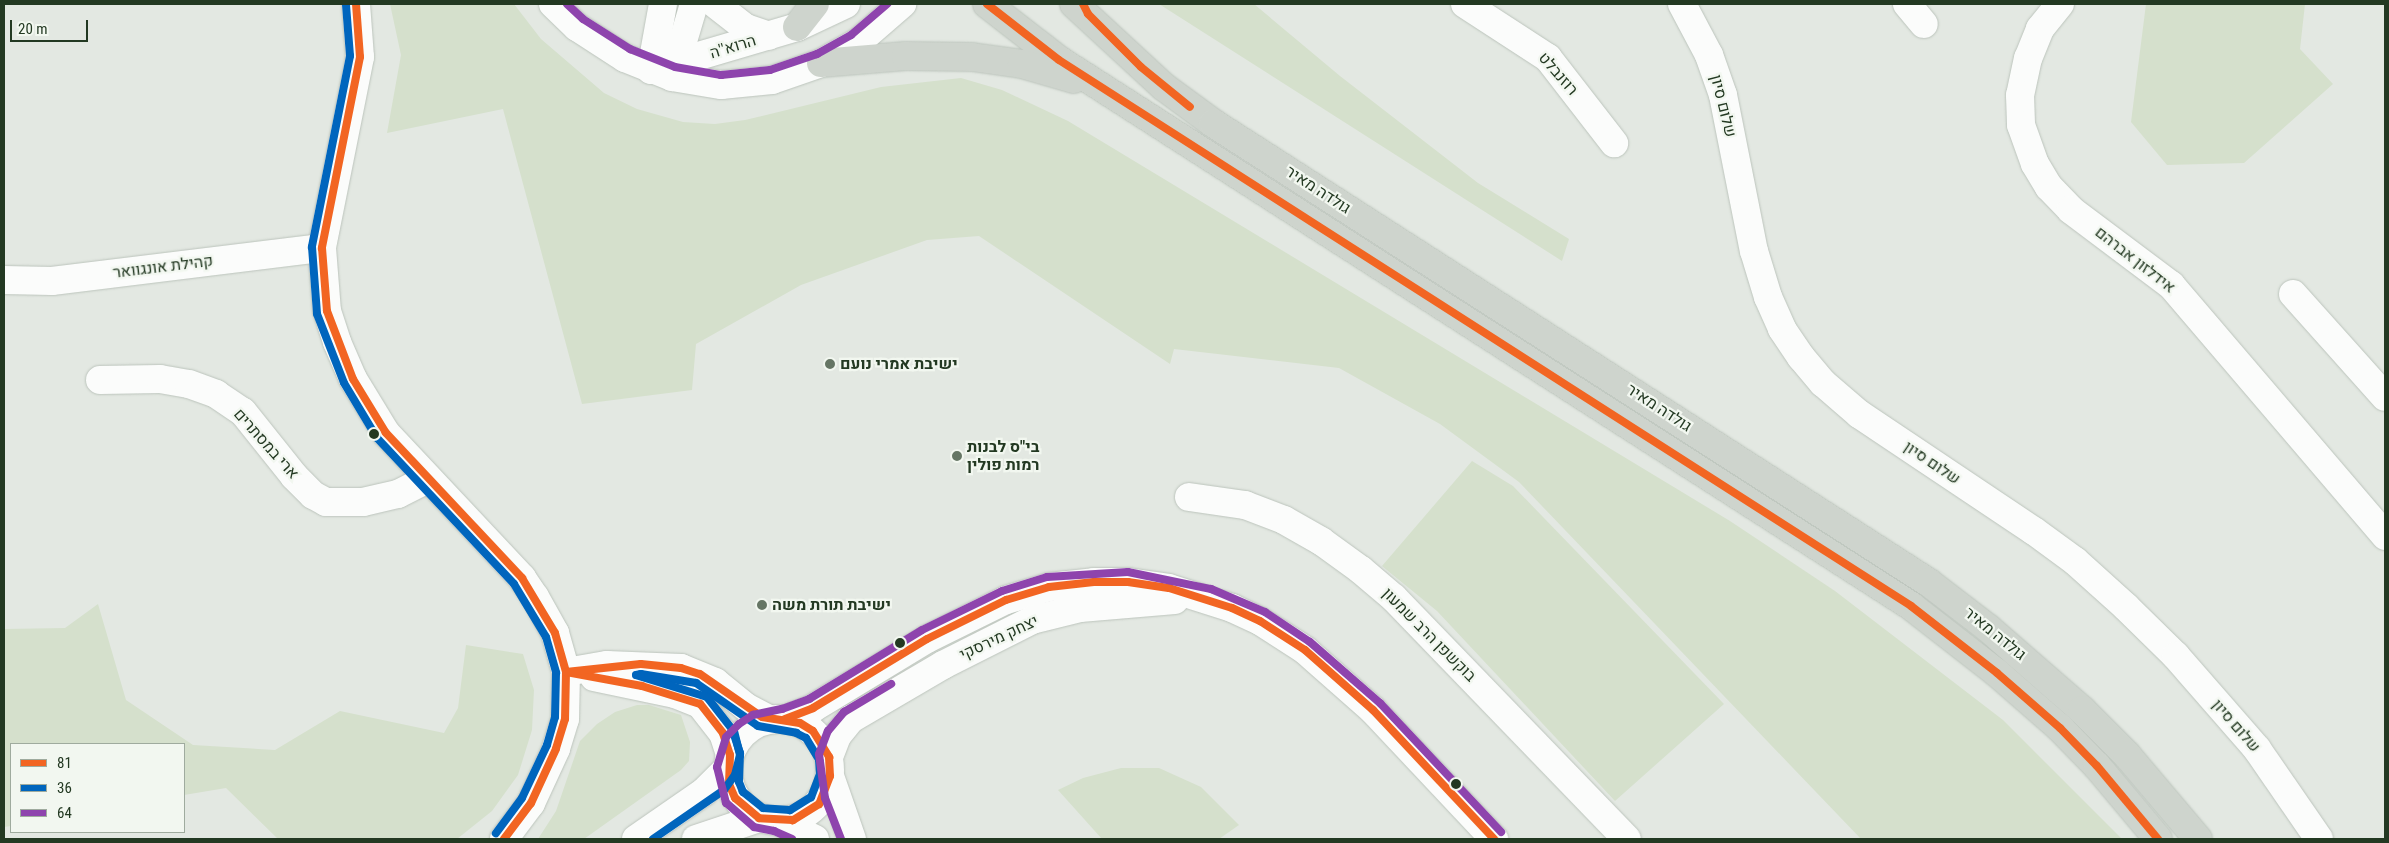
<!DOCTYPE html>
<html>
<head>
<meta charset="utf-8">
<style>
  body { margin:0 }
  #map { position:relative; width:2389px; height:843px; overflow:hidden; background:#e3e8e2; font-family:"Roboto Condensed",Heebo,sans-serif }
  div>[style] { position:absolute }
  [style*='--x'] { left:calc(var(--x)*1px); top:calc(var(--y)*1px); width:calc(var(--w)*1px); rotate:calc(var(--a)*1deg) }
  .green>* { inset:0; background:#d5e0cc }
  .roads { filter:drop-shadow(0 0 1px #bcc4bc) drop-shadow(0 0 1px #bcc4bc) }
  .minor>* { height:28px; margin:-14px; padding:0 14px; transform-origin:14px; border-radius:14px; background:#fbfcfb }
  .minor>.ring { margin:-14px; padding:0; box-sizing:content-box; background:none; border:28px solid #fbfcfb; border-radius:50% }
  .major>* { height:28px; margin:-14px; padding:0 14px; transform-origin:14px; border-radius:14px; background:#ced4cd }
  .bus-1>* { height:8px; margin:-4px; padding:0 4px; transform-origin:4px; border-radius:4px; background:#f26522 }
  .bus-2>* { height:8px; margin:-4px; padding:0 4px; transform-origin:4px; border-radius:4px; background:#0065bd }
  .bus-3>* { height:8px; margin:-4px; padding:0 4px; transform-origin:4px; border-radius:4px; background:#8e44ad }
  .dots>* { width:14px; height:14px; translate:-50% -50%; box-sizing:border-box; border:2px solid #f2f7f0; border-radius:50% }
  span { translate:-50% -50%; white-space:nowrap; text-align:center; line-height:1.15; -webkit-text-stroke:4.5px #f2f7f0; paint-order:stroke }
  .street-label { font-size:16px; color:#233922 }
  .poi-label { font-size:16px; color:#233922; font-weight:700 }
  .left { translate:0 -50%; text-align:left }
  .frame { position:absolute; inset:0; border:5px solid #233922; pointer-events:none }
  .legend { position:absolute; left:10px; top:743px; width:175px; height:90px; box-sizing:border-box; background:#f2f7f0; border:1px solid #9fab9e; margin:0; padding:6px 9px; list-style:none; font-size:15px; color:#233922 }
  .legend li { display:flex; align-items:center; gap:10px; height:25px }
  .legend b { width:25px; border:1px solid #9fab9e }
  .scale { position:absolute; left:10px; top:20px; width:78px; height:22px; box-sizing:border-box; border:2px solid #233922; border-top:0; padding-left:6px; font-size:15px; line-height:18px; white-space:nowrap; color:#233922; -webkit-text-stroke:4px #f2f7f0; paint-order:stroke }
</style>
</head>
<body>
<div id="map">
  <div class="green">
    <div style="clip-path:polygon(390px 4px,514px 4px,541px 39px,604px 93px,637px 109px,683px 122px,715px 124px,745px 120px,881px 87px,961px 78px,1002px 90px,1068px 121px,1730px 521px,1835px 591px,2003px 720px,2122px 839px,1861px 839px,1519px 482px,1440px 424px,1339px 368px,1174px 349px,1170px 364px,979px 236px,927px 240px,801px 285px,696px 344px,692px 390px,582px 404px,503px 109px,387px 133px,401px 55px)"></div>
    <div style="clip-path:polygon(1159px 4px,1254px 4px,1340px 76px,1478px 183px,1569px 239px,1562px 261px)"></div>
    <div style="clip-path:polygon(2146px 4px,2305px 4px,2300px 49px,2333px 84px,2244px 163px,2167px 165px,2131px 122px)"></div>
    <div style="clip-path:polygon(1472px 461px,1513px 486px,1724px 704px,1615px 801px,1437px 611px,1382px 566px)"></div>
    <div style="clip-path:polygon(98px 604px,126px 700px,193px 745px,275px 750px,340px 711px,444px 733px,458px 708px,466px 645px,523px 654px,534px 690px,532px 730px,518px 775px,492px 811px,457px 839px,278px 839px,226px 788px,184px 795px,184px 744px,11px 744px,11px 826px,4px 827px,4px 629px,65px 628px)"></div>
    <div style="clip-path:polygon(637px 705px,649px 705px,681px 715px,690px 742px,689px 761px,681px 770px,584px 839px,538px 839px,556px 811px,580px 741px,597px 724px,615px 712px)"></div>
    <div style="clip-path:polygon(1121px 768px,1159px 768px,1201px 787px,1239px 825px,1219px 839px,1102px 839px,1058px 790px,1083px 778px)"></div>
  </div>
  <div class="roads">
    <div class="minor">
      <div style="--x:356;--y:4;--w:53;--a:85.7"></div>
      <div style="--x:360;--y:57;--w:195;--a:101.3"></div>
      <div style="--x:322;--y:248;--w:63;--a:85.5"></div>
      <div style="--x:327;--y:311;--w:33;--a:72"></div>
      <div style="--x:337;--y:342;--w:40;--a:66.6"></div>
      <div style="--x:353;--y:379;--w:63;--a:58.6"></div>
      <div style="--x:386;--y:433;--w:199;--a:46.8"></div>
      <div style="--x:522;--y:578;--w:23;--a:56"></div>
      <div style="--x:535;--y:597;--w:41;--a:60.9"></div>
      <div style="--x:555;--y:633;--w:41;--a:74.2"></div>
      <div style="--x:566;--y:672;--w:47;--a:91.2"></div>
      <div style="--x:565;--y:719;--w:31;--a:107"></div>
      <div style="--x:556;--y:749;--w:60;--a:114.8"></div>
      <div style="--x:531;--y:803;--w:45;--a:126.9"></div>
      <div style="--x:553;--y:4;--w:33;--a:44"></div>
      <div style="--x:577;--y:27;--w:57;--a:32.9"></div>
      <div style="--x:625;--y:58;--w:51;--a:22"></div>
      <div style="--x:672;--y:77;--w:50;--a:9.3"></div>
      <div style="--x:721;--y:85;--w:51;--a:-5.6"></div>
      <div style="--x:772;--y:80;--w:52;--a:-19.1"></div>
      <div style="--x:821;--y:63;--w:41;--a:-29.1"></div>
      <div style="--x:857;--y:43;--w:60;--a:-40.9"></div>
      <div style="--x:715;--y:4;--w:39;--a:38"></div>
      <div style="--x:746;--y:28;--w:24;--a:19"></div>
      <div style="--x:1465;--y:4;--w:99;--a:33"></div>
      <div style="--x:1548;--y:58;--w:108;--a:52.2"></div>
      <div style="--x:1682;--y:4;--w:58;--a:62.1"></div>
      <div style="--x:1709;--y:55;--w:42;--a:70.7"></div>
      <div style="--x:1723;--y:95;--w:159;--a:78.8"></div>
      <div style="--x:1754;--y:251;--w:48;--a:73.1"></div>
      <div style="--x:1768;--y:297;--w:35;--a:66"></div>
      <div style="--x:1782;--y:329;--w:34;--a:56"></div>
      <div style="--x:1801;--y:357;--w:34;--a:50"></div>
      <div style="--x:1823;--y:383;--w:48;--a:40.7"></div>
      <div style="--x:1859;--y:414;--w:211;--a:33.8"></div>
      <div style="--x:2034;--y:531;--w:51;--a:36.2"></div>
      <div style="--x:2075;--y:561;--w:69;--a:42"></div>
      <div style="--x:2126;--y:607;--w:70;--a:44.4"></div>
      <div style="--x:2176;--y:656;--w:123;--a:48.9"></div>
      <div style="--x:2257;--y:749;--w:109;--a:55.4"></div>
      <div style="--x:1907;--y:4;--w:26;--a:50"></div>
      <div style="--x:2060;--y:4;--w:32;--a:129"></div>
      <div style="--x:2040;--y:29;--w:31;--a:112"></div>
      <div style="--x:2028;--y:58;--w:38;--a:102"></div>
      <div style="--x:2020;--y:95;--w:30;--a:88"></div>
      <div style="--x:2021;--y:125;--w:41;--a:70.3"></div>
      <div style="--x:2035;--y:164;--w:27;--a:59"></div>
      <div style="--x:2049;--y:187;--w:32;--a:46"></div>
      <div style="--x:2071;--y:210;--w:125;--a:36.9"></div>
      <div style="--x:2171;--y:285;--w:330;--a:49.5"></div>
      <div style="--x:651;--y:70;--w:152;--a:-16.4"></div>
      <div style="--x:797;--y:27;--w:54;--a:-25.1"></div>
      <div style="--x:651;--y:70;--w:67;--a:-79.7"></div>
      <div style="--x:673;--y:75;--w:74;--a:-73.5"></div>
      <div style="--x:4;--y:280;--w:48;--a:1.2"></div>
      <div style="--x:52;--y:281;--w:272;--a:-7"></div>
      <div style="--x:2293;--y:294;--w:138;--a:48.2"></div>
      <div style="--x:100;--y:380;--w:60;--a:-1"></div>
      <div style="--x:160;--y:379;--w:29;--a:10"></div>
      <div style="--x:189;--y:384;--w:29;--a:20"></div>
      <div style="--x:216;--y:394;--w:32;--a:34"></div>
      <div style="--x:243;--y:412;--w:82;--a:51.4"></div>
      <div style="--x:294;--y:476;--w:27;--a:45"></div>
      <div style="--x:313;--y:495;--w:15;--a:28"></div>
      <div style="--x:326;--y:502;--w:37;--a:0"></div>
      <div style="--x:363;--y:502;--w:36;--a:-13"></div>
      <div style="--x:398;--y:494;--w:31;--a:-27"></div>
      <div style="--x:1189;--y:497;--w:57;--a:8.1"></div>
      <div style="--x:1245;--y:505;--w:42;--a:21"></div>
      <div style="--x:1284;--y:520;--w:43;--a:29.6"></div>
      <div style="--x:1321;--y:541;--w:49;--a:35.9"></div>
      <div style="--x:1361;--y:570;--w:43;--a:40.3"></div>
      <div style="--x:1394;--y:598;--w:335;--a:46"></div>
      <div style="--x:566;--y:672;--w:42;--a:-9.7"></div>
      <div style="--x:607;--y:665;--w:74;--a:2.3"></div>
      <div style="--x:681;--y:668;--w:37;--a:22"></div>
      <div style="--x:715;--y:682;--w:40;--a:39"></div>
      <div style="--x:746;--y:707;--w:27;--a:28"></div>
      <div style="--x:594;--y:677;--w:83;--a:11.9"></div>
      <div style="--x:675;--y:694;--w:27;--a:22"></div>
      <div style="--x:700;--y:704;--w:37;--a:52"></div>
      <div style="--x:723;--y:733;--w:23;--a:72"></div>
      <div class="ring" style="left:728px;top:719px;width:74px;height:74px"></div>
      <div style="--x:785;--y:719;--w:30;--a:-21"></div>
      <div style="--x:813;--y:708;--w:133;--a:-31.2"></div>
      <div style="--x:927;--y:639;--w:88;--a:-26.3"></div>
      <div style="--x:1006;--y:600;--w:45;--a:-16.8"></div>
      <div style="--x:1049;--y:587;--w:45;--a:-6.3"></div>
      <div style="--x:1094;--y:582;--w:34;--a:0"></div>
      <div style="--x:1128;--y:582;--w:41;--a:8.3"></div>
      <div style="--x:1169;--y:588;--w:66;--a:17.6"></div>
      <div style="--x:1232;--y:608;--w:31;--a:25"></div>
      <div style="--x:1260;--y:621;--w:54;--a:32.8"></div>
      <div style="--x:1305;--y:650;--w:91;--a:41.4"></div>
      <div style="--x:1373;--y:710;--w:177;--a:46.8"></div>
      <div style="--x:829;--y:757;--w:22;--a:-69"></div>
      <div style="--x:837;--y:736;--w:22;--a:-51"></div>
      <div style="--x:851;--y:719;--w:107;--a:-30.4"></div>
      <div style="--x:943;--y:665;--w:100;--a:-26.8"></div>
      <div style="--x:1032;--y:620;--w:49;--a:-14"></div>
      <div style="--x:1080;--y:608;--w:95;--a:-4.8"></div>
      <div style="--x:830;--y:776;--w:67;--a:70.8"></div>
      <div style="--x:777;--y:821;--w:42;--a:25.3"></div>
      <div style="--x:636;--y:839;--w:83;--a:-34.7"></div>
      <div style="--x:704;--y:792;--w:33;--a:-45"></div>
      <div style="--x:696;--y:839;--w:66;--a:-18.4"></div>
    </div>
    <div class="major">
      <div style="--x:987;--y:4;--w:91;--a:37.9"></div>
      <div style="--x:1059;--y:60;--w:1012;--a:32.65"></div>
      <div style="--x:1911;--y:606;--w:109;--a:37.9"></div>
      <div style="--x:1997;--y:673;--w:84;--a:41.1"></div>
      <div style="--x:2060;--y:728;--w:53;--a:45.8"></div>
      <div style="--x:2097;--y:766;--w:95;--a:50.1"></div>
      <div style="--x:1074;--y:4;--w:122;--a:42.7"></div>
      <div style="--x:1164;--y:87;--w:61;--a:36.3"></div>
      <div style="--x:1213;--y:123;--w:850;--a:32.7"></div>
      <div style="--x:1928;--y:582;--w:76;--a:37.5"></div>
      <div style="--x:1988;--y:628;--w:125;--a:41.1"></div>
      <div style="--x:2082;--y:710;--w:64;--a:45"></div>
      <div style="--x:2127;--y:755;--w:110;--a:49.8"></div>
      <div style="--x:797;--y:27;--w:29;--a:-52"></div>
      <div style="--x:821;--y:63;--w:85;--a:-4.7"></div>
      <div style="--x:906;--y:56;--w:66;--a:0.9"></div>
      <div style="--x:972;--y:57;--w:50;--a:8"></div>
      <div style="--x:1022;--y:64;--w:54;--a:16.1"></div>
    </div>
  </div>
  <div class="bus-1">
    <div style="--x:356;--y:4;--w:53;--a:85.7"></div>
    <div style="--x:360;--y:57;--w:195;--a:101.3"></div>
    <div style="--x:322;--y:248;--w:63;--a:85.5"></div>
    <div style="--x:327;--y:311;--w:73;--a:69.1"></div>
    <div style="--x:353;--y:379;--w:63;--a:58.6"></div>
    <div style="--x:386;--y:433;--w:199;--a:46.8"></div>
    <div style="--x:522;--y:578;--w:64;--a:59"></div>
    <div style="--x:555;--y:633;--w:41;--a:74.2"></div>
    <div style="--x:566;--y:672;--w:47;--a:91.2"></div>
    <div style="--x:565;--y:719;--w:31;--a:107"></div>
    <div style="--x:556;--y:749;--w:60;--a:114.8"></div>
    <div style="--x:531;--y:803;--w:45;--a:126.9"></div>
    <div style="--x:987;--y:4;--w:91;--a:37.9"></div>
    <div style="--x:1059;--y:60;--w:1012;--a:32.65"></div>
    <div style="--x:1911;--y:606;--w:109;--a:37.9"></div>
    <div style="--x:1997;--y:673;--w:84;--a:41.1"></div>
    <div style="--x:2060;--y:728;--w:53;--a:45.8"></div>
    <div style="--x:2097;--y:766;--w:95;--a:50.1"></div>
    <div style="--x:1083;--y:4;--w:11;--a:63"></div>
    <div style="--x:1088;--y:14;--w:75;--a:45"></div>
    <div style="--x:1141;--y:67;--w:63;--a:39.2"></div>
    <div style="--x:641;--y:664;--w:40;--a:5.7"></div>
    <div style="--x:681;--y:668;--w:20;--a:18"></div>
    <div style="--x:700;--y:674;--w:75;--a:34.7"></div>
    <div style="--x:762;--y:717;--w:38;--a:9"></div>
    <div style="--x:800;--y:723;--w:15;--a:32"></div>
    <div style="--x:813;--y:731;--w:31;--a:58"></div>
    <div style="--x:829;--y:757;--w:19;--a:87"></div>
    <div style="--x:830;--y:776;--w:30;--a:111"></div>
    <div style="--x:819;--y:804;--w:31;--a:148"></div>
    <div style="--x:793;--y:820;--w:34;--a:-177"></div>
    <div style="--x:759;--y:818;--w:31;--a:-140"></div>
    <div style="--x:735;--y:798;--w:15;--a:-113"></div>
    <div style="--x:729;--y:784;--w:29;--a:-88"></div>
    <div style="--x:730;--y:755;--w:23;--a:-108"></div>
    <div style="--x:723;--y:733;--w:37;--a:-128"></div>
    <div style="--x:700;--y:704;--w:61;--a:-162.8"></div>
    <div style="--x:642;--y:686;--w:77;--a:-169.6"></div>
    <div style="--x:566;--y:672;--w:75;--a:-6.1"></div>
    <div style="--x:785;--y:719;--w:30;--a:-21"></div>
    <div style="--x:813;--y:708;--w:133;--a:-31.2"></div>
    <div style="--x:927;--y:639;--w:88;--a:-26.3"></div>
    <div style="--x:1006;--y:600;--w:45;--a:-16.8"></div>
    <div style="--x:1049;--y:587;--w:45;--a:-6.3"></div>
    <div style="--x:1094;--y:582;--w:34;--a:0"></div>
    <div style="--x:1128;--y:582;--w:41;--a:8.3"></div>
    <div style="--x:1169;--y:588;--w:66;--a:17.6"></div>
    <div style="--x:1232;--y:608;--w:31;--a:25"></div>
    <div style="--x:1260;--y:621;--w:54;--a:32.8"></div>
    <div style="--x:1305;--y:650;--w:91;--a:41.4"></div>
    <div style="--x:1373;--y:710;--w:177;--a:46.8"></div>
  </div>
  <div class="bus-2">
    <div style="--x:346;--y:5;--w:51;--a:85.5"></div>
    <div style="--x:350;--y:56;--w:195;--a:101.3"></div>
    <div style="--x:312;--y:247;--w:67;--a:85.7"></div>
    <div style="--x:317;--y:314;--w:74;--a:68.6"></div>
    <div style="--x:344;--y:383;--w:64;--a:59"></div>
    <div style="--x:377;--y:438;--w:200;--a:46.8"></div>
    <div style="--x:514;--y:584;--w:62;--a:58.9"></div>
    <div style="--x:546;--y:637;--w:37;--a:74"></div>
    <div style="--x:556;--y:673;--w:44;--a:91.3"></div>
    <div style="--x:555;--y:717;--w:29;--a:106"></div>
    <div style="--x:547;--y:745;--w:59;--a:115.3"></div>
    <div style="--x:522;--y:798;--w:44;--a:126.6"></div>
    <div style="--x:641;--y:674;--w:56;--a:9.3"></div>
    <div style="--x:696;--y:683;--w:75;--a:34.7"></div>
    <div style="--x:758;--y:726;--w:39;--a:10"></div>
    <div style="--x:796;--y:733;--w:11;--a:27"></div>
    <div style="--x:806;--y:738;--w:26;--a:59"></div>
    <div style="--x:819;--y:760;--w:14;--a:86"></div>
    <div style="--x:820;--y:774;--w:25;--a:111"></div>
    <div style="--x:811;--y:797;--w:25;--a:148"></div>
    <div style="--x:790;--y:810;--w:27;--a:-176"></div>
    <div style="--x:763;--y:808;--w:26;--a:-141"></div>
    <div style="--x:743;--y:792;--w:11;--a:-112"></div>
    <div style="--x:739;--y:782;--w:29;--a:-88"></div>
    <div style="--x:740;--y:753;--w:25;--a:-108"></div>
    <div style="--x:732;--y:729;--w:41;--a:-128"></div>
    <div style="--x:707;--y:697;--w:74;--a:-162.8"></div>
    <div style="--x:636;--y:675;--w:5;--a:-11"></div>
    <div style="--x:653;--y:839;--w:86;--a:-34.6"></div>
    <div style="--x:724;--y:790;--w:19;--a:-54"></div>
    <div style="--x:735;--y:775;--w:21;--a:-76"></div>
    <div style="--x:740;--y:755;--w:25;--a:-104"></div>
  </div>
  <div class="bus-3">
    <div style="--x:567;--y:4;--w:22;--a:43"></div>
    <div style="--x:583;--y:19;--w:56;--a:32.6"></div>
    <div style="--x:630;--y:49;--w:48;--a:21.8"></div>
    <div style="--x:675;--y:67;--w:47;--a:9.9"></div>
    <div style="--x:721;--y:75;--w:49;--a:-5.8"></div>
    <div style="--x:770;--y:70;--w:50;--a:-18.8"></div>
    <div style="--x:817;--y:54;--w:39;--a:-29"></div>
    <div style="--x:851;--y:35;--w:48;--a:-40.7"></div>
    <div style="--x:792;--y:839;--w:20;--a:-156"></div>
    <div style="--x:774;--y:831;--w:20;--a:-169"></div>
    <div style="--x:754;--y:827;--w:37;--a:-139"></div>
    <div style="--x:726;--y:803;--w:37;--a:-104"></div>
    <div style="--x:717;--y:767;--w:31;--a:-73"></div>
    <div style="--x:726;--y:737;--w:18;--a:-45"></div>
    <div style="--x:739;--y:724;--w:17;--a:-33"></div>
    <div style="--x:753;--y:715;--w:30;--a:-12"></div>
    <div style="--x:782;--y:709;--w:29;--a:-20"></div>
    <div style="--x:809;--y:699;--w:132;--a:-31.4"></div>
    <div style="--x:922;--y:630;--w:89;--a:-26"></div>
    <div style="--x:1002;--y:591;--w:47;--a:-17.3"></div>
    <div style="--x:1047;--y:577;--w:81;--a:-3.5"></div>
    <div style="--x:1128;--y:572;--w:85;--a:11.6"></div>
    <div style="--x:1211;--y:589;--w:59;--a:23.1"></div>
    <div style="--x:1265;--y:612;--w:54;--a:33.7"></div>
    <div style="--x:1310;--y:642;--w:93;--a:41.1"></div>
    <div style="--x:1380;--y:703;--w:177;--a:46.8"></div>
    <div style="--x:841;--y:839;--w:44;--a:-111.3"></div>
    <div style="--x:825;--y:798;--w:44;--a:-97.8"></div>
    <div style="--x:819;--y:754;--w:25;--a:-69"></div>
    <div style="--x:828;--y:731;--w:25;--a:-50"></div>
    <div style="--x:844;--y:712;--w:55;--a:-30.8"></div>
  </div>
  <div class="dots">
    <div style="left:830px;top:364px;background:#667665"></div>
    <div style="left:374px;top:434px;background:#233922"></div>
    <div style="left:957px;top:456px;background:#667665"></div>
    <div style="left:762px;top:605px;background:#667665"></div>
    <div style="left:900px;top:643px;background:#233922"></div>
    <div style="left:1456px;top:784px;background:#233922"></div>
  </div>
  <div class="street-label">
    <span style="left:733px;top:47px;rotate:-17deg">הרוא''ה</span>
    <span style="left:1558px;top:74px;rotate:49deg">רוזנבלט</span>
    <span style="left:1723px;top:106px;rotate:76deg">שלום סיון</span>
    <span style="left:1318px;top:190px;rotate:33deg">גולדה מאיר</span>
    <span style="left:2135px;top:260px;rotate:38deg">אידלזון אברהם</span>
    <span style="left:163px;top:267px;rotate:-7deg">קהילת אונגוואר</span>
    <span style="left:1659px;top:408px;rotate:33deg">גולדה מאיר</span>
    <span style="left:266px;top:444px;rotate:48deg">ארי במסתרים</span>
    <span style="left:1932px;top:463px;rotate:34deg">שלום סיון</span>
    <span style="left:1995px;top:634px;rotate:39deg">גולדה מאיר</span>
    <span style="left:1429px;top:635px;rotate:45deg">בוקשפן הרב שמעון</span>
    <span style="left:999px;top:638px;rotate:-25deg">יצחק מירסקי</span>
    <span style="left:2236px;top:726px;rotate:49deg">שלום סיון</span>
  </div>
  <div class="poi-label">
    <span class="left" style="left:840px;top:364px">ישיבת אמרי נועם</span>
    <span class="left" style="left:967px;top:456px">בי"ס לבנות<br>רמות פולין</span>
    <span class="left" style="left:772px;top:605px">ישיבת תורת משה</span>
  </div>
  <div class="frame"></div>
  <ul class="legend">
  <li><b style="height:6px;background:#f26522"></b>81</li>
  <li><b style="height:6px;background:#0065bd"></b>36</li>
  <li><b style="height:6px;background:#8e44ad"></b>64</li>
  </ul>
  <div class="scale">20 m</div>
</div>
</body>
</html>
